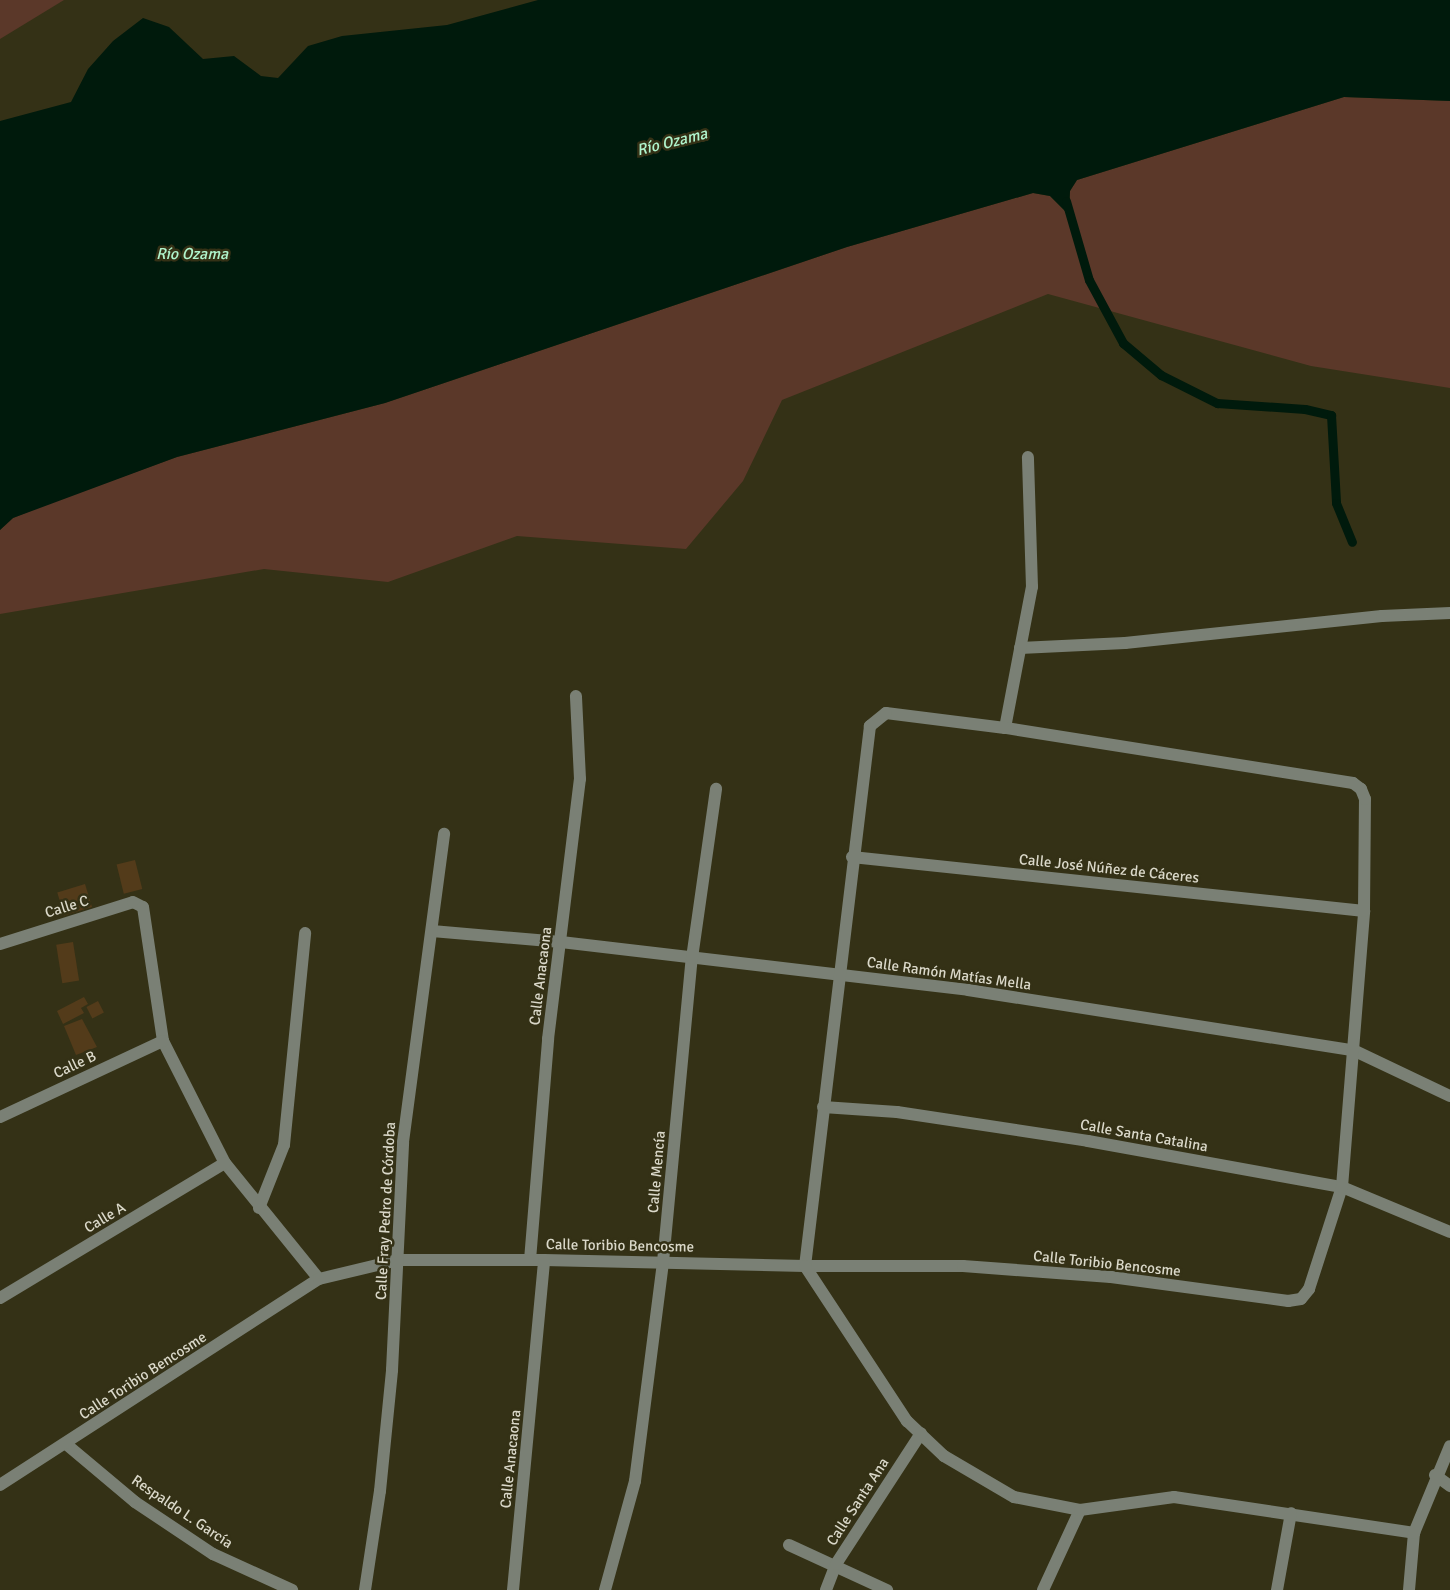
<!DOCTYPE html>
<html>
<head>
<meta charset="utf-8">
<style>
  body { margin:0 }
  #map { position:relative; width:1450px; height:1590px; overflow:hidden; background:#343116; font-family:Signika,sans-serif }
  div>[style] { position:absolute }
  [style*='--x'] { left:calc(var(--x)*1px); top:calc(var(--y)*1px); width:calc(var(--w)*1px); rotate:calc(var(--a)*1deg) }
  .green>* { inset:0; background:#5b3829 }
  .water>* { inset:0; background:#001a0c }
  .stream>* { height:9px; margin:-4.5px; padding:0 4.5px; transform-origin:4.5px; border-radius:4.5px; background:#001a0c }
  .building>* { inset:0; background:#533b1a; transform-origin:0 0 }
  .lane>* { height:12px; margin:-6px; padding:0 6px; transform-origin:6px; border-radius:6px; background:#7a8075 }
  .street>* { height:12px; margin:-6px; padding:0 6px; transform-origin:6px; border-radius:6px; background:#7a8075 }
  span { translate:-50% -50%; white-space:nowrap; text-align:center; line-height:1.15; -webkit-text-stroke:5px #343116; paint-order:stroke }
  .street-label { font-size:15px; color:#dad8c9 }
  .water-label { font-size:16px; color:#b0f5cd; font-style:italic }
</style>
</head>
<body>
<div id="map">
  <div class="green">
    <div style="clip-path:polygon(0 0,64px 0,0 39px)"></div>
    <div style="clip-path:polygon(1344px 97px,1450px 101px,1450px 388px,1311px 366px,1048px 294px,782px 400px,743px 481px,686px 549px,517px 536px,388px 582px,264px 569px,0 614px,0 530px,13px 518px,47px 504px,177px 457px,385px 403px,847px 247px,1033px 193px,1050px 196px,1069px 215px,1070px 191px,1077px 180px)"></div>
  </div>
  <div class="water">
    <div style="clip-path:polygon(538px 0,1450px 0,1450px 101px,1344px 97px,1077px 180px,1070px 191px,1069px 215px,1050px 196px,1033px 193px,847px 247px,385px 403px,177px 457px,13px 518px,0 530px,0 121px,71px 102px,88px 69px,113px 41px,143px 18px,169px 27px,203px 59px,234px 56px,261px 76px,278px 78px,308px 46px,342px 36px,447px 25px)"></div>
  </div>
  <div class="stream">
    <div style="--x:1066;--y:201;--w:82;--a:73.8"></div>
    <div style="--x:1089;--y:280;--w:72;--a:61.6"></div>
    <div style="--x:1123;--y:343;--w:50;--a:40.1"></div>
    <div style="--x:1161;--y:375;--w:63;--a:26.6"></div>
    <div style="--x:1217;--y:403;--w:88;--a:3.9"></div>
    <div style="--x:1305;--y:409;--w:27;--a:13"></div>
    <div style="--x:1331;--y:415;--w:88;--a:86.7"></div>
    <div style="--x:1336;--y:503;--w:42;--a:67.7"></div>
  </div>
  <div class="building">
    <div style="left:135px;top:860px;width:30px;height:19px;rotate:76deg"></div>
    <div style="left:85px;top:884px;width:24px;height:29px;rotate:73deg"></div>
    <div style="left:73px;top:942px;width:39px;height:17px;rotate:81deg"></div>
    <div style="clip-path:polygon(84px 997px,88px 1004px,81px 1008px,84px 1013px,63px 1024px,57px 1011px)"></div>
    <div style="left:98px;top:1001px;width:13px;height:13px;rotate:63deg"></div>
    <div style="clip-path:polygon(82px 1019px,97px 1047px,76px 1055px,64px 1026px)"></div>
  </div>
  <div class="lane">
    <div style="--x:1020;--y:648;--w:105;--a:-2.7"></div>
    <div style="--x:1125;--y:643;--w:258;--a:-6"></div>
    <div style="--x:1382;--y:616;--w:68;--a:-2.5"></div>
    <div style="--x:789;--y:1545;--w:108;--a:24.7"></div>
    <div style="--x:1043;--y:1590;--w:88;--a:-65.2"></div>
  </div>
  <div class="street">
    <div style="--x:1005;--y:728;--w:144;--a:-79.2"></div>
    <div style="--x:1032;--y:587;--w:130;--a:-91.8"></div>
    <div style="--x:852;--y:857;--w:515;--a:6.02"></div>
    <div style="--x:432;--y:931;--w:129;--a:4.9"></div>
    <div style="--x:561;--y:942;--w:410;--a:6.7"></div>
    <div style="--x:968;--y:990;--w:390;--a:8.9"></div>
    <div style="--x:1353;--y:1050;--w:107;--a:25.4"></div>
    <div style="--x:0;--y:944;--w:139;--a:-17.5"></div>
    <div style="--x:133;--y:902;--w:11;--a:27"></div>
    <div style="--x:143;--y:907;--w:135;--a:81.5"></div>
    <div style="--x:163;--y:1041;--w:137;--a:63.1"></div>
    <div style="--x:225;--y:1163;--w:149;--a:51"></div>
    <div style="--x:823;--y:1107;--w:74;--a:3.9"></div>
    <div style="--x:897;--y:1112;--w:193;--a:8.6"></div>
    <div style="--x:1088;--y:1141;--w:258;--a:10.3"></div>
    <div style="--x:1342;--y:1187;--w:117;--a:22.6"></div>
    <div style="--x:0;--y:1117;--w:180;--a:-25"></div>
    <div style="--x:259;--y:1208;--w:68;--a:-68.4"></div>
    <div style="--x:284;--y:1145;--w:213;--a:-84.3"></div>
    <div style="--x:530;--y:1260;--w:222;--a:-85.3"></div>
    <div style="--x:548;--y:1039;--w:262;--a:-83"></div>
    <div style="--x:580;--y:779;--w:83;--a:-92.8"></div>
    <div style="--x:0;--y:1298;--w:262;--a:-31"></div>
    <div style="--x:66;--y:1444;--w:90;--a:40"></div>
    <div style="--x:135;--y:1502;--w:94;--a:33.7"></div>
    <div style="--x:213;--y:1554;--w:87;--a:24.5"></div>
    <div style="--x:1435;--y:1475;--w:19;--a:36"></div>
    <div style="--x:0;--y:1485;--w:380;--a:-32.9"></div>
    <div style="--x:319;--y:1279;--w:81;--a:-13.5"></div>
    <div style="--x:398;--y:1260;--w:146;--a:0"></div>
    <div style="--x:544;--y:1260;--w:261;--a:1.3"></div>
    <div style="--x:805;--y:1266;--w:158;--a:0"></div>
    <div style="--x:963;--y:1266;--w:148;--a:4.3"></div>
    <div style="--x:1111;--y:1277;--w:179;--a:7.7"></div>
    <div style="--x:1288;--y:1301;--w:13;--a:-9"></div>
    <div style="--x:1301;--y:1299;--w:13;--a:-51"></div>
    <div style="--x:1309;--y:1289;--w:107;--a:-72.1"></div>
    <div style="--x:1342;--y:1187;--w:277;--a:-85.4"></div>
    <div style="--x:1364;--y:911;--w:112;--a:-89.5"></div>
    <div style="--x:1365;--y:799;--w:11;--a:-112"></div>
    <div style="--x:1361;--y:789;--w:10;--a:-143"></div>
    <div style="--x:1353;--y:783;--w:352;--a:-171"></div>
    <div style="--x:1005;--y:728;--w:120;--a:-172.8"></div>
    <div style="--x:886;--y:713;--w:21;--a:141"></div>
    <div style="--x:870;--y:726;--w:544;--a:96.86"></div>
    <div style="--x:805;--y:1266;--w:186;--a:56.7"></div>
    <div style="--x:907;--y:1421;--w:51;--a:43.4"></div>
    <div style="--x:944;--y:1456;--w:81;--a:30.4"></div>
    <div style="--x:1014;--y:1497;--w:67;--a:11.1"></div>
    <div style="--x:1080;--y:1510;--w:95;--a:-7.9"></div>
    <div style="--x:1174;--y:1497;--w:243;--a:8.5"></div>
    <div style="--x:365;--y:1590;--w:100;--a:-81.4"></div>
    <div style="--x:380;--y:1491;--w:122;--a:-84.3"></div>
    <div style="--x:392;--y:1370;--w:228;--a:-87.2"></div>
    <div style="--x:403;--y:1142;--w:311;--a:-82.4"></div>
    <div style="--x:513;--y:1590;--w:331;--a:-84.6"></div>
    <div style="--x:605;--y:1590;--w:113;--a:-74.6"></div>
    <div style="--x:635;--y:1481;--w:221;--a:-82.7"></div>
    <div style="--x:663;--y:1262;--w:305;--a:-84.6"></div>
    <div style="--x:692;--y:958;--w:171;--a:-81.9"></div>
    <div style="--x:826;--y:1590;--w:28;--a:-69"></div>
    <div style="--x:836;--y:1564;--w:156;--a:-57"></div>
    <div style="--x:1277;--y:1590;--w:78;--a:-79.7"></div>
    <div style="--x:1409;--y:1590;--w:57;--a:-85"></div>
    <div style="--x:1414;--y:1533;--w:94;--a:-67.5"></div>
  </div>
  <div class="street-label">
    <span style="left:1109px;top:869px;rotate:6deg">Calle José Núñez de Cáceres</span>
    <span style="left:67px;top:907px;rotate:-17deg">Calle C</span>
    <span style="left:949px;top:974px;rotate:8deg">Calle Ramón Matías Mella</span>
    <span style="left:541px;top:976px;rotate:-83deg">Calle Anacaona</span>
    <span style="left:75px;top:1065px;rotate:-25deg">Calle B</span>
    <span style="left:1144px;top:1136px;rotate:10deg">Calle Santa Catalina</span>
    <span style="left:657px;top:1172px;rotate:-85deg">Calle Mencía</span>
    <span style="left:386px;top:1211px;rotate:-87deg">Calle Fray Pedro de Córdoba</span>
    <span style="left:105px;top:1218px;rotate:-31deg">Calle A</span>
    <span style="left:620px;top:1246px;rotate:1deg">Calle Toribio Bencosme</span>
    <span style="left:1107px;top:1264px;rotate:6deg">Calle Toribio Bencosme</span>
    <span style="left:143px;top:1376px;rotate:-33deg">Calle Toribio Bencosme</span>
    <span style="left:511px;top:1459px;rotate:-84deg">Calle Anacaona</span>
    <span style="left:858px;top:1502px;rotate:-57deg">Calle Santa Ana</span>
    <span style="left:182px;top:1512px;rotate:34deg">Respaldo L. García</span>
  </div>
  <div class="water-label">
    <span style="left:672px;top:142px;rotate:-14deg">Río Ozama</span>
    <span style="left:192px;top:254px">Río Ozama</span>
  </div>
</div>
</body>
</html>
